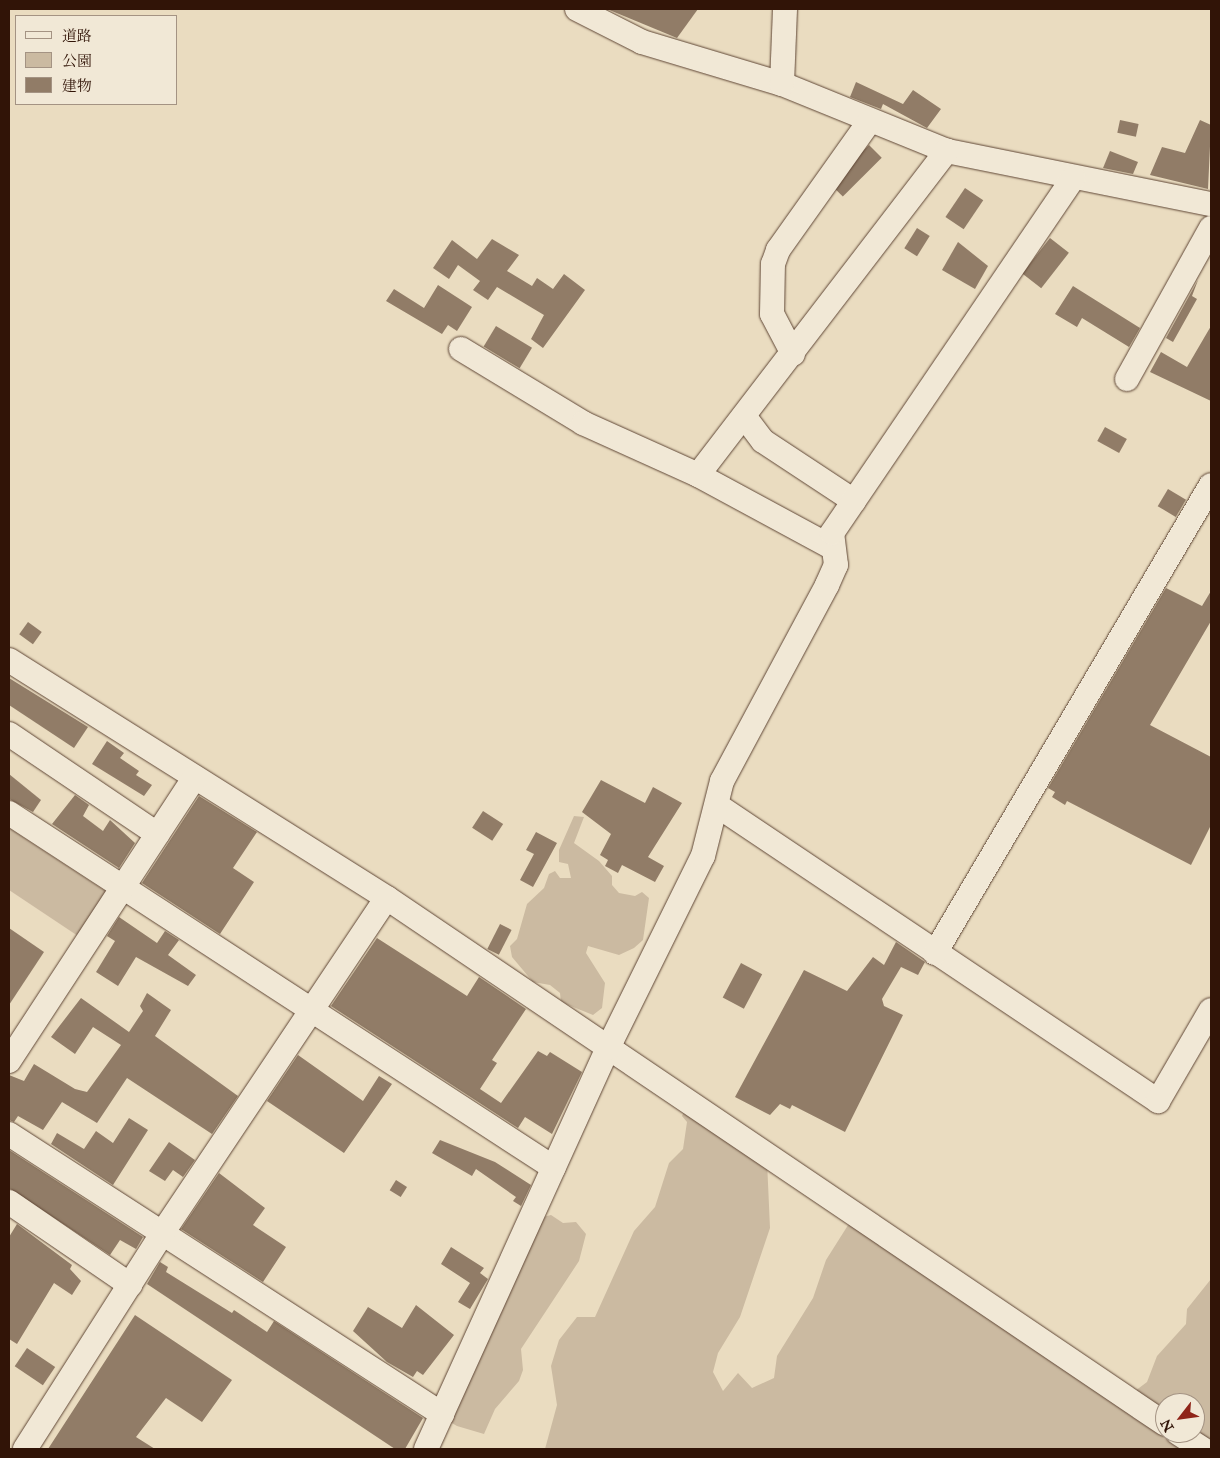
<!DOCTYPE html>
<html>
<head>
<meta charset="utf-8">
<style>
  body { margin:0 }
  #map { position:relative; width:1220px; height:1458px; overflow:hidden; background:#eadcc0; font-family:"IM FELL Great Primer","Noto Serif JP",serif }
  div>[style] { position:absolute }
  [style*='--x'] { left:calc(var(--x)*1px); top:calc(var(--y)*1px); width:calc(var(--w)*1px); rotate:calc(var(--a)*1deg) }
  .green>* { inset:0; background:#cbbaa1 }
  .building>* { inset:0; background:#917c67; transform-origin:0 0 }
  .roads { filter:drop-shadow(0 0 1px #5f4635) drop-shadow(0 0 1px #5f4635) }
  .minor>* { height:24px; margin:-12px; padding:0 12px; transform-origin:12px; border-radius:12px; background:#f1e8d6 }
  span { translate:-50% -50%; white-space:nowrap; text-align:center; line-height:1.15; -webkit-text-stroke:4px #f1e8d6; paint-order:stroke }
  .frame { position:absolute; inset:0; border:10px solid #311407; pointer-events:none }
  .legend { position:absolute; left:15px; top:15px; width:162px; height:90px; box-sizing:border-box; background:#f1e8d6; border:1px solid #a49383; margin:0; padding:6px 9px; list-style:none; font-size:15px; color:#311407 }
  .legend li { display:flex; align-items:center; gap:10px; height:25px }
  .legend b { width:25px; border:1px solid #a49383 }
  .north { position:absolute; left:1155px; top:1393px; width:50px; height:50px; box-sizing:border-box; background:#f1e8d6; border:1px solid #a49383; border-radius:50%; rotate:240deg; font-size:14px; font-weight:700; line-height:20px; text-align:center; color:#311407 }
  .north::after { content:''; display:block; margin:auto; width:18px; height:22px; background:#8f2418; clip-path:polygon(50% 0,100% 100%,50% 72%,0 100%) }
</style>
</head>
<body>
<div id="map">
  <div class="green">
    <div style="clip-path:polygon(574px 816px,584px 817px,574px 843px,599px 861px,612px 876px,612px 885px,619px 893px,635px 896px,642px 892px,649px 898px,643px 940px,634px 948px,619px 955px,588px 946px,586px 953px,605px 983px,602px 1008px,593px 1015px,561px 1002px,560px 993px,550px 985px,533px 982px,512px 957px,510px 946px,517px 939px,527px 904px,544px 888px,549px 874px,555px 871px,560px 878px,571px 878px,568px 864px,559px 862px,559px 850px)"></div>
    <div style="clip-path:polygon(9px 828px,107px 892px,78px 936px,9px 890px)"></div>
    <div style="clip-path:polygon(evenodd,687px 1106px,767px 1161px,770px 1228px,740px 1317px,718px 1353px,713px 1372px,723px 1391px,738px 1373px,752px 1388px,774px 1378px,777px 1356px,813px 1298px,826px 1260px,850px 1222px,1135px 1391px,1147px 1382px,1157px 1356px,1186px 1324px,1187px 1309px,1211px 1279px,1211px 1449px,545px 1449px,557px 1405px,551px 1366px,559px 1340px,577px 1317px,595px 1317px,634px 1231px,655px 1207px,669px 1163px,683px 1149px,687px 1122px,682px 1116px,687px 1106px,1165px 1403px,1195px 1403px,1195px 1433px,1165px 1433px,1165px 1403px)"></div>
    <div style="clip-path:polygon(551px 1215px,563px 1223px,576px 1222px,586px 1234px,579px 1261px,521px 1349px,523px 1370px,519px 1381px,495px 1409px,484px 1434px,457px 1426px,450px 1422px,535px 1219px)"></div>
  </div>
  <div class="building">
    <div style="clip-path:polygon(607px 9px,698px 9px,677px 38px)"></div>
    <div style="clip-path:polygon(856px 82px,903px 104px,913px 90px,941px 109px,927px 128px,883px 104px,881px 109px,850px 97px)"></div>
    <div style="left:1120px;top:120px;width:19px;height:13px;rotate:12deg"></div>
    <div style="clip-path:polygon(1200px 120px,1211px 125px,1208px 189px,1150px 175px,1162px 147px,1185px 153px)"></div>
    <div style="left:869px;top:145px;width:18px;height:55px;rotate:45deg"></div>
    <div style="clip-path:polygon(1110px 151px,1138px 162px,1133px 174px,1103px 168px)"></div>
    <div style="left:965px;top:188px;width:22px;height:35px;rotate:34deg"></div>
    <div style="left:917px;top:228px;width:15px;height:24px;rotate:32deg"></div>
    <div style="left:1050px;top:238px;width:24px;height:45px;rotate:38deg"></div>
    <div style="clip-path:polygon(492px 239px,519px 255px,507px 271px,532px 286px,537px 278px,553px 289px,564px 274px,585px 290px,543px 348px,531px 339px,544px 315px,497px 287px,488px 300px,473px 290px,480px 281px,458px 265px,449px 279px,433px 268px,452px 240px,477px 259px)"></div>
    <div style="clip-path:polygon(958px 242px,988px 266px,975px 289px,942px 270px)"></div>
    <div style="clip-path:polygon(1198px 280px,1192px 296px,1197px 299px,1173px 342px,1166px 338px)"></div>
    <div style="clip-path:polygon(438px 285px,472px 307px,457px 331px,448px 325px,442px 334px,386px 301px,394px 289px,424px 308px)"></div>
    <div style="clip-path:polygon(1073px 286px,1140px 328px,1129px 347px,1082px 318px,1077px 327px,1055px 314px)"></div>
    <div style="left:496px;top:326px;width:42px;height:24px;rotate:31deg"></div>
    <div style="clip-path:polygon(1211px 326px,1211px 401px,1150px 372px,1161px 352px,1187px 367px)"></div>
    <div style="left:1105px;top:427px;width:25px;height:16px;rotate:29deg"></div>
    <div style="left:1168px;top:489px;width:21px;height:20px;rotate:31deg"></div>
    <div style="clip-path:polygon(1166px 588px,1202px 606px,1211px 591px,1211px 621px,1150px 725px,1211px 757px,1211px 825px,1191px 865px,1067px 801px,1065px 805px,1052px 797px,1055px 792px,1048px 788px)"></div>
    <div style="left:28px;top:622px;width:17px;height:15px;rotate:36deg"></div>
    <div style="clip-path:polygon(9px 678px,88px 727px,74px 748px,9px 705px)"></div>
    <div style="clip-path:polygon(107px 741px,124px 753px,120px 758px,139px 771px,136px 775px,152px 785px,144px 796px,92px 764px)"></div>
    <div style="clip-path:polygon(9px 774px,41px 800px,33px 812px,9px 799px)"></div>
    <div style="clip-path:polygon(601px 780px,645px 803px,653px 787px,682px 803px,648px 857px,664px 866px,655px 882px,622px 865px,618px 873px,605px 866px,608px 860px,600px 855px,611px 834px,582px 812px)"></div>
    <div style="clip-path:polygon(75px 795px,89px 805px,83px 816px,103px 831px,110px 820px,135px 843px,119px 868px,52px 824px)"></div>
    <div style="clip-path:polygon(199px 796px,257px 832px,233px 868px,254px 882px,220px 934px,142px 883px)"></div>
    <div style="left:483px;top:811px;width:24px;height:20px;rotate:33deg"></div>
    <div style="clip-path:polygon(536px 832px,557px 843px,533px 887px,520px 880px,534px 854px,526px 850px)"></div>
    <div style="clip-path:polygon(119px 917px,157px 943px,165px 931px,179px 940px,168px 955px,196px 975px,188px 986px,136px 957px,118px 986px,96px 972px,115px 941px,107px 936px)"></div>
    <div style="left:500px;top:924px;width:13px;height:28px;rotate:27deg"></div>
    <div style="clip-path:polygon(9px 928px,44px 952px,9px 1005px)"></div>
    <div style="clip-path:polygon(377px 938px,467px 996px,479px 977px,526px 1009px,492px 1060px,497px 1063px,480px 1089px,501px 1103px,538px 1051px,547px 1056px,550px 1052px,582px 1072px,552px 1134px,525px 1117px,518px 1128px,331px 1006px)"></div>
    <div style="clip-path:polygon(896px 942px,925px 962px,918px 975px,901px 967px,882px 999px,884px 1006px,903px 1015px,845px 1132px,792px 1105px,790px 1109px,780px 1104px,770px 1115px,735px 1097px,804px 970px,847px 991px,873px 957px,884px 965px)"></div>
    <div style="left:741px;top:963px;width:24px;height:39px;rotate:28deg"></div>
    <div style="clip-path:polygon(147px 993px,171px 1010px,155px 1036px,238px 1096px,212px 1134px,127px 1078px,97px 1123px,62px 1102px,43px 1130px,18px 1116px,14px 1122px,9px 1120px,9px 1075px,24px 1081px,34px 1064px,75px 1089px,87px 1092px,121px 1045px,93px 1027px,75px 1054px,51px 1037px,81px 998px,129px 1032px,143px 1011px,140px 1006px)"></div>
    <div style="clip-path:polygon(298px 1055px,363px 1101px,379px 1076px,392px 1084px,344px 1153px,267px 1101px)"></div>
    <div style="clip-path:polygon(129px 1118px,148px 1130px,113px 1185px,51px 1144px,57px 1133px,84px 1149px,96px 1131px,113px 1143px)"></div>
    <div style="clip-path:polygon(440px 1140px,495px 1162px,531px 1185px,521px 1206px,513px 1201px,516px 1197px,476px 1169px,472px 1176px,432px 1153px)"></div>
    <div style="clip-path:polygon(169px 1142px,195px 1160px,183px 1177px,173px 1170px,165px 1181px,149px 1171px)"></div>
    <div style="clip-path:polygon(9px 1150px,143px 1237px,136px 1249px,120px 1240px,110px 1255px,9px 1188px)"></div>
    <div style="clip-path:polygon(219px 1173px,265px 1208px,253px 1225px,286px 1247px,263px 1282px,181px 1229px)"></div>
    <div style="left:396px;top:1180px;width:13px;height:12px;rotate:32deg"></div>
    <div style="clip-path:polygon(17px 1224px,72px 1265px,70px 1269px,81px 1281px,72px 1295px,54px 1283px,17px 1344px,9px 1339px,9px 1237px)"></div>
    <div style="clip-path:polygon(451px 1247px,484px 1268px,480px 1273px,488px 1279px,470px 1309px,458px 1302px,470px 1283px,441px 1264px)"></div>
    <div style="clip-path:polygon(160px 1262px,168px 1267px,166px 1272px,232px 1313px,234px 1310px,267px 1332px,274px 1321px,423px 1418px,405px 1449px,395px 1449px,147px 1284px)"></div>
    <div style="clip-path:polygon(416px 1305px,454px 1335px,423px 1375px,417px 1371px,413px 1377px,387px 1362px,353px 1331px,368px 1307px,402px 1328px)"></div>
    <div style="clip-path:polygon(135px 1315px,232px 1380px,202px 1422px,166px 1398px,136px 1437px,155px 1449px,48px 1449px)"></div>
    <div style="left:27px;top:1348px;width:34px;height:22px;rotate:34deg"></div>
  </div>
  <div class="roads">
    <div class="minor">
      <div style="--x:577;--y:9;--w:73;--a:26.9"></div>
      <div style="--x:642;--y:42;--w:146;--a:16.7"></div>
      <div style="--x:782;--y:84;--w:178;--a:22.1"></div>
      <div style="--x:947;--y:151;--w:269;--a:11.4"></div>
      <div style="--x:782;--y:84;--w:75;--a:-87.7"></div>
      <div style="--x:461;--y:349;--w:143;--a:31.2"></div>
      <div style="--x:583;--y:423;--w:126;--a:24.3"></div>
      <div style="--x:698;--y:475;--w:153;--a:28.4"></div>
      <div style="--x:793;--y:354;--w:45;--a:-117.7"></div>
      <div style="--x:772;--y:314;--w:50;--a:-88.9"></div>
      <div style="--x:773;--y:264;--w:15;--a:-70"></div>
      <div style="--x:778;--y:250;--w:157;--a:-54.6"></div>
      <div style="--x:1127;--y:379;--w:173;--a:-60.9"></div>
      <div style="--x:744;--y:416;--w:31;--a:53"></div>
      <div style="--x:763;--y:441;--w:109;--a:33.4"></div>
      <div style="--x:698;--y:475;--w:409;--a:-52.5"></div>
      <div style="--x:9;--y:660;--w:447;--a:32.2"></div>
      <div style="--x:387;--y:898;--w:939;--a:34.06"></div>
      <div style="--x:9;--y:734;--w:179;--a:34"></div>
      <div style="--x:718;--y:806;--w:530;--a:33.84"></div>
      <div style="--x:1158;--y:1101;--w:105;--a:-59.8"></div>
      <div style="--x:9;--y:813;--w:650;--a:33.08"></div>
      <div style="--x:935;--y:953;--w:543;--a:-59.47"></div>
      <div style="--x:9;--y:1061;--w:339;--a:-56.8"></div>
      <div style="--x:9;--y:1134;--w:516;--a:32.89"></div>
      <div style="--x:9;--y:1202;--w:147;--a:34.4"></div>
      <div style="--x:1178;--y:1433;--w:30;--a:33"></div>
      <div style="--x:25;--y:1449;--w:257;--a:-57.5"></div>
      <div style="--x:163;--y:1232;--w:402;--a:-56.2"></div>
      <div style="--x:426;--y:1449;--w:440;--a:-65.6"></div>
      <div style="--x:608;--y:1048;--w:214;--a:-63.7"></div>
      <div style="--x:703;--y:856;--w:77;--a:-75.8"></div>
      <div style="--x:722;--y:781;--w:222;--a:-61.8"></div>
      <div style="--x:827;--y:585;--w:22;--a:-66"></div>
      <div style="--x:836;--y:565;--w:32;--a:-97"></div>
      <div style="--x:832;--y:533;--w:429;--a:-55.8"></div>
    </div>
  </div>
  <div class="frame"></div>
  <ul class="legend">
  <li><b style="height:6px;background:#f1e8d6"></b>道路</li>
  <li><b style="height:14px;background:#cbbaa1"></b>公園</li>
  <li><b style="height:14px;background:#917c67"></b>建物</li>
  </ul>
  <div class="north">N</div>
</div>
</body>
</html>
